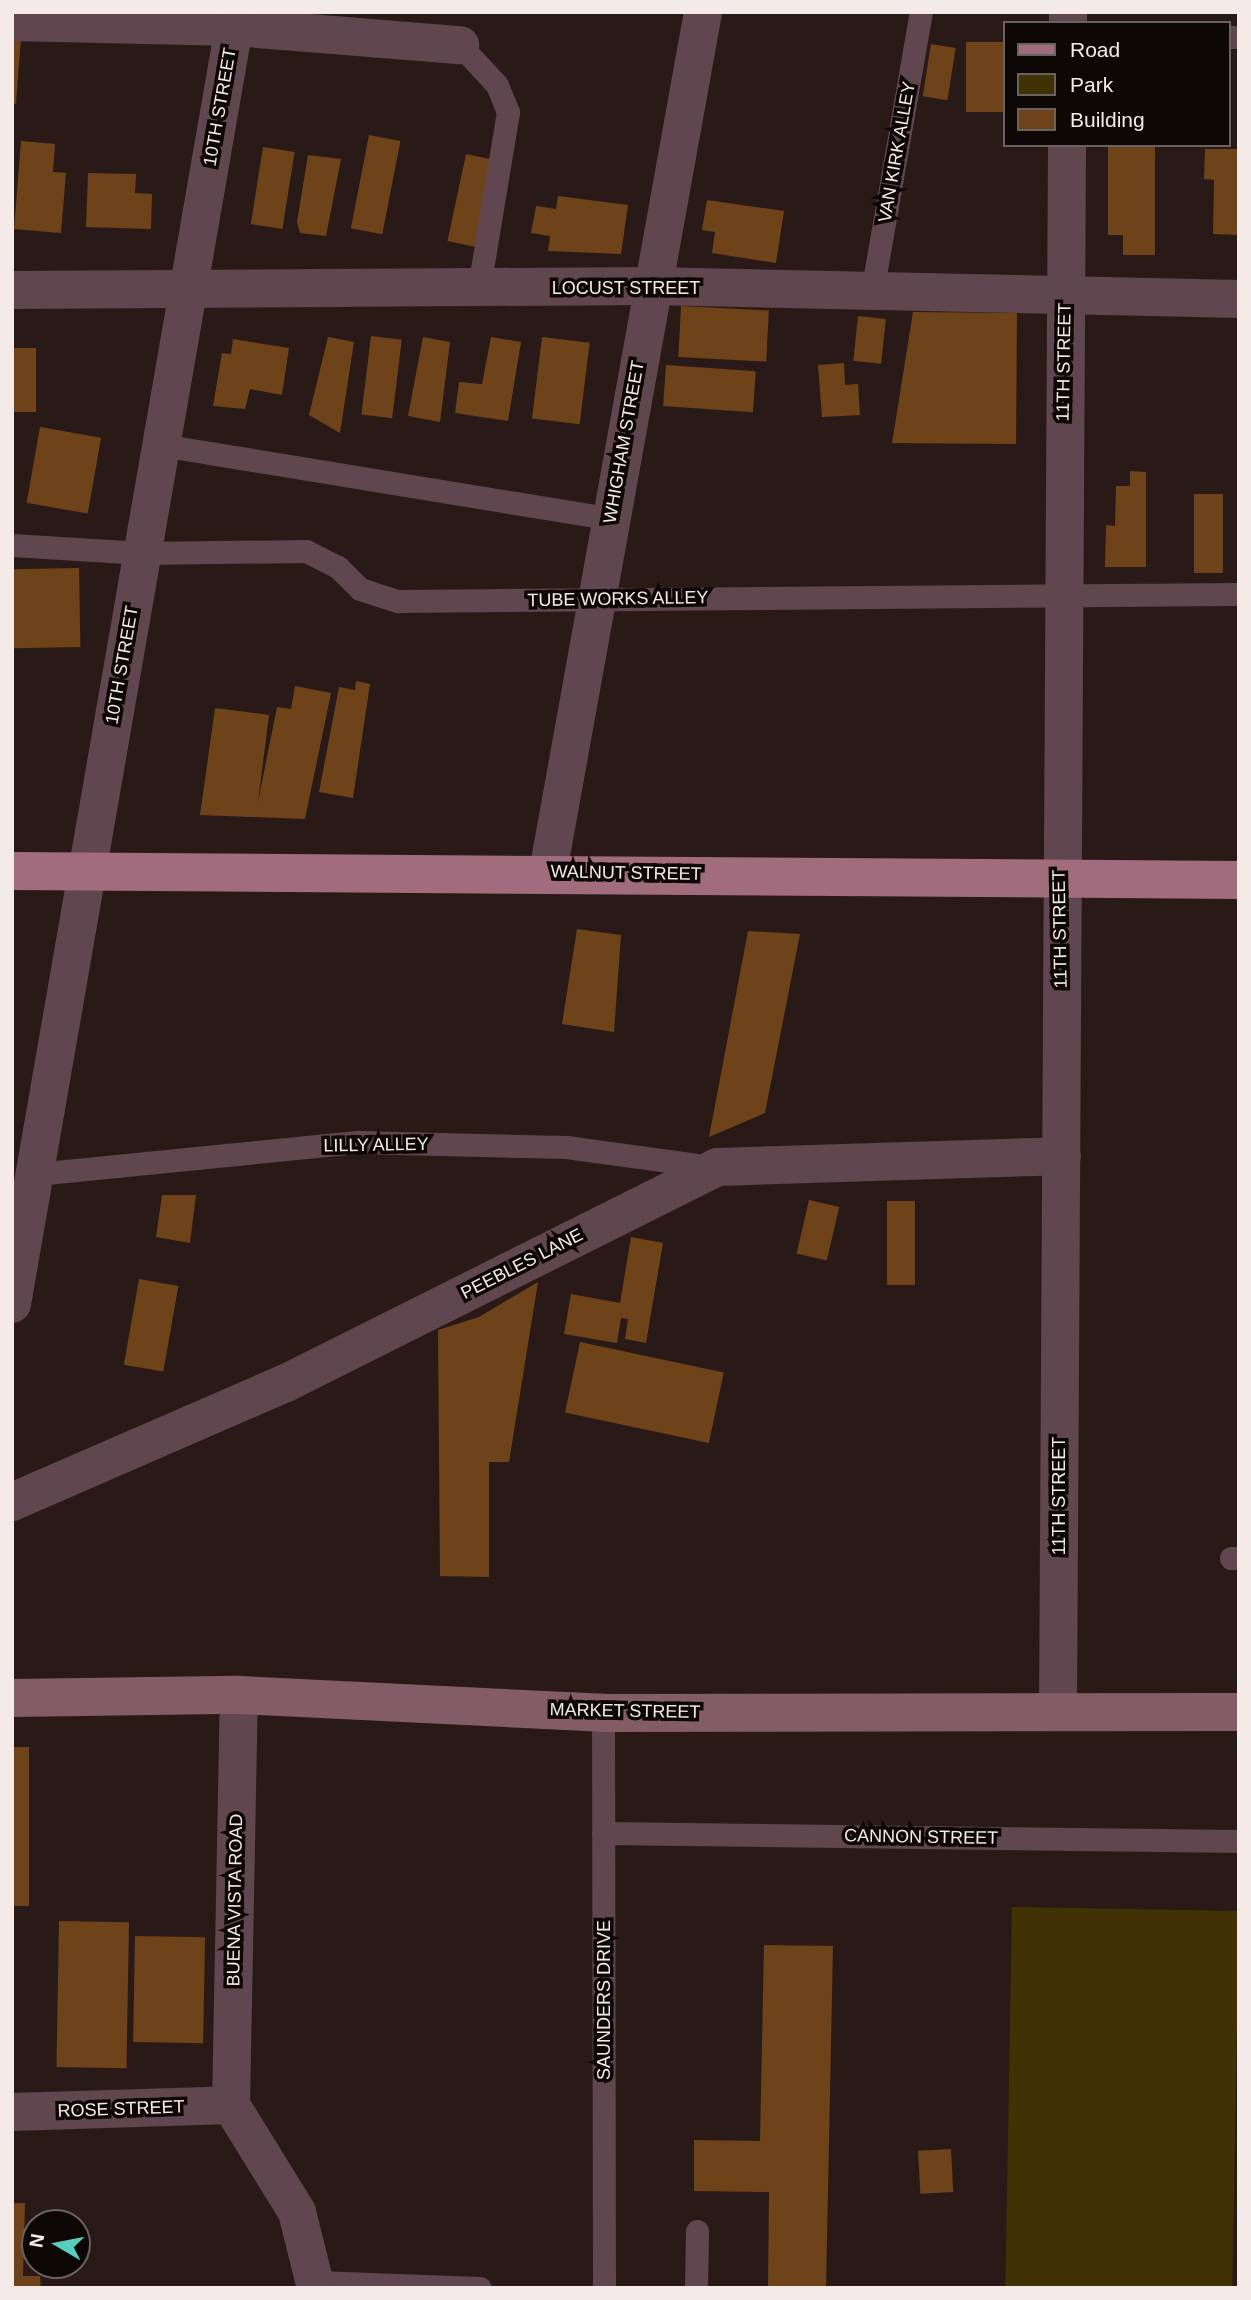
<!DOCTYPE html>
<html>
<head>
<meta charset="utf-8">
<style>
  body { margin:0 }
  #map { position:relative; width:1251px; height:2300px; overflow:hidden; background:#291a18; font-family:Arial,sans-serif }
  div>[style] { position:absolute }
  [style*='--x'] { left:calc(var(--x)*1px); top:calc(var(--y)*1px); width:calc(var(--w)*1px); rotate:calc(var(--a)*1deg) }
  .green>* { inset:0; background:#403204; transform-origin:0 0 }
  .building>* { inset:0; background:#6f4319; transform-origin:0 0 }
  .lane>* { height:23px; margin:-11.5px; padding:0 11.5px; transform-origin:11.5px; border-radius:11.5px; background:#60464e }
  .street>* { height:38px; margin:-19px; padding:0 19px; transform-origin:19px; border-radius:19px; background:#60464e }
  .secondary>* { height:38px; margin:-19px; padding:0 19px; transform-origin:19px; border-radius:19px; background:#845c68 }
  .primary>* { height:38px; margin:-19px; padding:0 19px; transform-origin:19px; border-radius:19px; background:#a16c7d }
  span { translate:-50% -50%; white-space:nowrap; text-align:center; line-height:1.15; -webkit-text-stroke:7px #0d0706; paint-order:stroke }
  .street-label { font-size:18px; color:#f4eae8 }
  .frame { position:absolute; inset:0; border:14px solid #f4eae8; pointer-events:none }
  .legend { position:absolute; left:1003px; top:21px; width:228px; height:126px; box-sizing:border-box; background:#0d0706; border:2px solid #696260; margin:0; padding:9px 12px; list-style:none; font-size:21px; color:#f4eae8 }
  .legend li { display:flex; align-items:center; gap:14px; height:35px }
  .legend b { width:35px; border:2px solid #696260 }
  .north { position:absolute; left:21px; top:2209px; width:70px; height:70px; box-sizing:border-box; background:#0d0706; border:2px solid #696260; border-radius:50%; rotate:280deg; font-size:19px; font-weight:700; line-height:28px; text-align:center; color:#f4eae8 }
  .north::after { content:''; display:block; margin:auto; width:24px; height:32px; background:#59cebf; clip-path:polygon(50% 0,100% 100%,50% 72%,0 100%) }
</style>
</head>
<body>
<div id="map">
  <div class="green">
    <div style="left:1012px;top:1907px;width:227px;height:381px;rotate:1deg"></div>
  </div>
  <div class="building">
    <div style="clip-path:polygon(12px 38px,21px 38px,16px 104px,12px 103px)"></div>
    <div style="left:966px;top:42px;width:38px;height:70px"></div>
    <div style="left:931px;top:44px;width:25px;height:53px;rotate:9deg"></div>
    <div style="left:369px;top:135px;width:32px;height:95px;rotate:11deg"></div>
    <div style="clip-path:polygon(21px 141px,55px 144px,53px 172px,66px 173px,61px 233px,14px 229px)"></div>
    <div style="clip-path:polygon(1108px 145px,1155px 145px,1155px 255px,1123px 255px,1123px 235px,1108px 235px)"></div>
    <div style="left:263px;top:147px;width:32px;height:78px;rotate:9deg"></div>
    <div style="clip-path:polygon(1205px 149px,1239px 149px,1239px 235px,1213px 234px,1214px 180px,1204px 179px)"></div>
    <div style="left:466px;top:154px;width:29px;height:89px;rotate:12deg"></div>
    <div style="clip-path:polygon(308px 155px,341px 159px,326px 236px,300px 233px,297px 222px)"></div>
    <div style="clip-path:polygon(88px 173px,136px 174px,135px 193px,152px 194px,151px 229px,86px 227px)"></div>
    <div style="clip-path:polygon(558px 196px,628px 205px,621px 254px,548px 251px,550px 236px,531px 233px,536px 206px,556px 209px)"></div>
    <div style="clip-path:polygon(707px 200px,784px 211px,776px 263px,712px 253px,715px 232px,702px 230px)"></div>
    <div style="left:681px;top:306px;width:88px;height:51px;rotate:3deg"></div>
    <div style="clip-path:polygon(913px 312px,1017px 313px,1016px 444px,892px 443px)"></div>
    <div style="left:858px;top:316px;width:28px;height:45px;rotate:6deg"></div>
    <div style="left:371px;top:336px;width:31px;height:79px;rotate:7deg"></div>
    <div style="clip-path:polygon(328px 337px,354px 342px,340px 433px,309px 415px)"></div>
    <div style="clip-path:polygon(423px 337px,450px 342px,440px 422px,408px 416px)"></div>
    <div style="clip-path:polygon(491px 337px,521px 342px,508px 421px,455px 413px,459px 382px,482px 384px)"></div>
    <div style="left:542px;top:337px;width:48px;height:82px;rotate:7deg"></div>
    <div style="clip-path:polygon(233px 339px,289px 348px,282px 395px,250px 389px,245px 409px,213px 406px,222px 353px,231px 354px)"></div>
    <div style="left:12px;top:348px;width:24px;height:64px"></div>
    <div style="clip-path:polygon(844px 363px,845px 385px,858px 384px,860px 415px,822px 417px,818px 365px)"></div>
    <div style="left:666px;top:365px;width:90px;height:41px;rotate:4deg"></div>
    <div style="left:40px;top:427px;width:62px;height:77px;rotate:10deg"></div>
    <div style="clip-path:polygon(1130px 471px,1146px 472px,1146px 567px,1105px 567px,1106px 525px,1115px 526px,1116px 486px,1130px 486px)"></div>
    <div style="left:1194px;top:494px;width:29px;height:79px"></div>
    <div style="left:79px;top:568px;width:79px;height:67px;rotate:89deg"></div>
    <div style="clip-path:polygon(356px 681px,370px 684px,353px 798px,319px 792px,339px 687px,355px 690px)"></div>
    <div style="clip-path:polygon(295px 686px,331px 693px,305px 819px,200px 815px,215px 708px,269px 715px,258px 802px,277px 707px,291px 709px)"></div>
    <div style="clip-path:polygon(577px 929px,621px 935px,614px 1032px,562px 1024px)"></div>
    <div style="clip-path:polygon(748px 931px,800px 934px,765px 1113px,709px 1137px)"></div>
    <div style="clip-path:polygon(162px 1195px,196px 1195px,190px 1243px,156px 1237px)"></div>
    <div style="left:809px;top:1200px;width:31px;height:55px;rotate:13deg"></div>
    <div style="left:887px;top:1201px;width:28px;height:84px"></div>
    <div style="clip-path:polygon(631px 1237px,663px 1243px,646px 1343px,625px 1339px,628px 1319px,621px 1318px,617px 1343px,564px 1334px,571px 1294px,620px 1303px)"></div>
    <div style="left:139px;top:1279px;width:40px;height:87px;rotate:10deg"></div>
    <div style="clip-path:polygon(538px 1282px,509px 1462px,489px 1462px,489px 1577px,440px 1576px,438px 1330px,479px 1317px)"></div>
    <div style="left:580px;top:1342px;width:147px;height:72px;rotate:12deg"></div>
    <div style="left:12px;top:1747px;width:17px;height:159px"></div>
    <div style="left:59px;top:1921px;width:70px;height:146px;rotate:1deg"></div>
    <div style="left:135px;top:1936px;width:70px;height:106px;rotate:1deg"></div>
    <div style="clip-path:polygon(764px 1945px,833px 1946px,826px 2288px,768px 2288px,769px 2192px,694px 2191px,694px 2140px,760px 2141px)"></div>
    <div style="left:951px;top:2149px;width:43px;height:33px;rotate:87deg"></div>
    <div style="clip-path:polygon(12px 2203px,25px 2203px,23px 2276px,40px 2276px,41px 2288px,12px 2288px)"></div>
  </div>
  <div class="lane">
    <div style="--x:1228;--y:37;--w:11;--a:0"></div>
    <div style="--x:460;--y:45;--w:54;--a:47.2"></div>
    <div style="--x:497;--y:85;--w:29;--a:68"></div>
    <div style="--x:508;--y:112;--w:178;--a:99.4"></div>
    <div style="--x:872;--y:292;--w:284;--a:-80.1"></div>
    <div style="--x:161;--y:445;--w:456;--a:9.3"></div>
    <div style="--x:12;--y:545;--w:130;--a:3.5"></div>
    <div style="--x:142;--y:553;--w:164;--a:-0.7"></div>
    <div style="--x:306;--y:551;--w:36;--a:27"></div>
    <div style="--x:338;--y:567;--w:31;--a:45"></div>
    <div style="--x:360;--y:589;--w:40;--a:18"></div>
    <div style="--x:398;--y:601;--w:841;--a:-0.48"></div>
    <div style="--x:36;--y:1174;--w:325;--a:-5.7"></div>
    <div style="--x:359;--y:1142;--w:207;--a:1.4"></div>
    <div style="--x:566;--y:1147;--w:147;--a:7.8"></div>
    <div style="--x:1231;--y:1558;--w:8;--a:0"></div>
    <div style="--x:603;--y:1713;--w:575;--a:89.9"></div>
    <div style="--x:603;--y:1833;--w:636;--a:0.72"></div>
    <div style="--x:316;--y:2282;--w:164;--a:2.1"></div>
    <div style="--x:696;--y:2288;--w:57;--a:-89"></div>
  </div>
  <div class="street">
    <div style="--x:12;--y:22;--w:222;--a:1.3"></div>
    <div style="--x:234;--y:27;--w:227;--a:4.6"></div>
    <div style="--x:1068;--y:23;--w:11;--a:-90"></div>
    <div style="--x:12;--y:290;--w:638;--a:-0.36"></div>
    <div style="--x:650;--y:286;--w:589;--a:1.26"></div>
    <div style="--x:548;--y:872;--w:874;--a:-79.78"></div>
    <div style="--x:12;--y:1304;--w:1296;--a:-80.14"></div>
    <div style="--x:12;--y:1502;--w:299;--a:-23.5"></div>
    <div style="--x:286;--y:1383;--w:482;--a:-26.6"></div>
    <div style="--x:717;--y:1167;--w:345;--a:-1.8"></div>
    <div style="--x:1058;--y:1712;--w:1567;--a:-89.67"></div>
    <div style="--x:231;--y:2105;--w:410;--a:-88.9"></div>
    <div style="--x:231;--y:2105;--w:126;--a:58.3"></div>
    <div style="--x:297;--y:2212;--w:78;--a:76"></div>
    <div style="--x:12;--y:2112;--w:219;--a:-1.8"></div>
  </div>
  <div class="secondary">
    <div style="--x:12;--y:1698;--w:227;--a:-0.8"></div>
    <div style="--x:239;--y:1695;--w:364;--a:2.8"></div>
    <div style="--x:603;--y:1713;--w:636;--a:-0.09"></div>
  </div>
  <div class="primary">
    <div style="--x:12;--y:871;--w:1227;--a:0.42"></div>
  </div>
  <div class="street-label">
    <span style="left:220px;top:107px;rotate:-80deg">10TH STREET</span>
    <span style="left:897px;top:152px;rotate:-80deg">VAN KIRK ALLEY</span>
    <span style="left:626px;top:288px">LOCUST STREET</span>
    <span style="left:1064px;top:362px;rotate:-89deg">11TH STREET</span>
    <span style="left:624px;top:442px;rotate:-80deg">WHIGHAM STREET</span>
    <span style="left:618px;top:599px;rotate:-1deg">TUBE WORKS ALLEY</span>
    <span style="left:122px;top:665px;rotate:-80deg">10TH STREET</span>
    <span style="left:626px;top:873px;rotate:1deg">WALNUT STREET</span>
    <span style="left:1060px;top:929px;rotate:-91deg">11TH STREET</span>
    <span style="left:376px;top:1145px;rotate:-1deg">LILLY ALLEY</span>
    <span style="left:522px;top:1264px;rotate:-27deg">PEEBLES LANE</span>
    <span style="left:1059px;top:1496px;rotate:-90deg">11TH STREET</span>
    <span style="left:625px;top:1711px;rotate:1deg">MARKET STREET</span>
    <span style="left:921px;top:1837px;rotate:1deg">CANNON STREET</span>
    <span style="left:235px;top:1900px;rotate:-89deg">BUENA VISTA ROAD</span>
    <span style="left:604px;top:2000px;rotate:-90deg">SAUNDERS DRIVE</span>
    <span style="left:121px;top:2109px;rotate:-2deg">ROSE STREET</span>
  </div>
  <div class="frame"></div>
  <ul class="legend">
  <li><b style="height:9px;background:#a16c7d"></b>Road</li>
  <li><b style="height:19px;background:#403204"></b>Park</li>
  <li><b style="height:19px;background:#6f4319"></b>Building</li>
  </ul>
  <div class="north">N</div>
</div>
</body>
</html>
